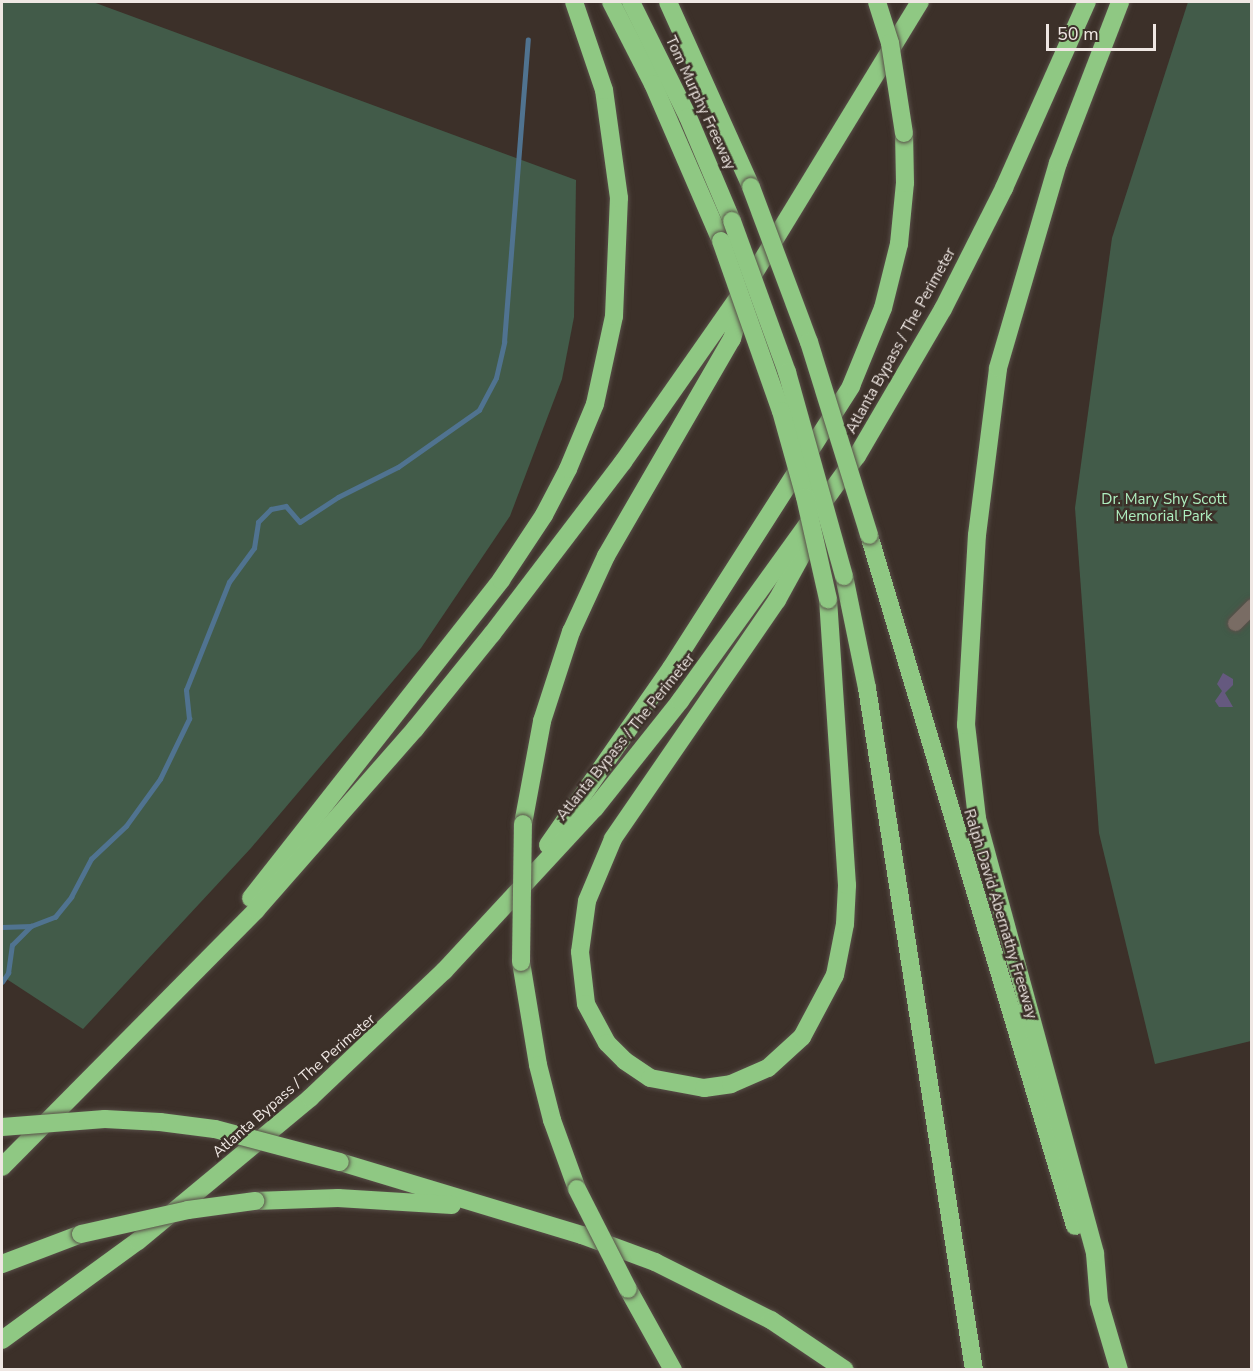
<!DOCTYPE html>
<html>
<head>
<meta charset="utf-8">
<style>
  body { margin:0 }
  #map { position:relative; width:1253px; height:1371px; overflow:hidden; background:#3c3029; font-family:"Nunito Sans",sans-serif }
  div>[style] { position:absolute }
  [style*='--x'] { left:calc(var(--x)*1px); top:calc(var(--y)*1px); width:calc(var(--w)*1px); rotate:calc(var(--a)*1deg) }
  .green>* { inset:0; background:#425b49 }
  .stream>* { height:4.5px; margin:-2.25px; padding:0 2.25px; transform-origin:2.25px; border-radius:2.25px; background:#507390 }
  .building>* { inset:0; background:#65597f }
  .roads { filter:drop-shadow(0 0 2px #584e48) drop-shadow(0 0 2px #584e48) }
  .minor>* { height:15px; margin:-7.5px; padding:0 7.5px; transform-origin:7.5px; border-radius:7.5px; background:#796c64 }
  .highway>* { height:18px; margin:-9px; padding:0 9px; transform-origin:9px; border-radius:9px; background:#8fc883 }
  .bridges { filter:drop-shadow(0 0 2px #584e48) drop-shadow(0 0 2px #584e48) }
  .highway-bridge>* { height:18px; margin:-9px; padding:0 9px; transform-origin:9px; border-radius:9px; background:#8fc883 }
  span { translate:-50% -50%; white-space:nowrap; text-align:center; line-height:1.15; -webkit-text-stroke:5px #3c3029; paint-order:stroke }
  .street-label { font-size:15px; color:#efe7e3 }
  .park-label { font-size:15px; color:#aeeebf }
  .frame { position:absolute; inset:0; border:3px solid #efe7e3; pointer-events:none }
  .scale { position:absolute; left:1046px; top:24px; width:110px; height:27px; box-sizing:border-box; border:3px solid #efe7e3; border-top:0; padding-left:8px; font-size:18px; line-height:21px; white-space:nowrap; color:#efe7e3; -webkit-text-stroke:4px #3c3029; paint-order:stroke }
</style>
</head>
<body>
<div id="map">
  <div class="green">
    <div style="clip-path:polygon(2px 2px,93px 2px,576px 180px,574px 317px,562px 379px,510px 516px,421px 648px,251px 848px,83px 1029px,2px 976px)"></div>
    <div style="clip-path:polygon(1188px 2px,1251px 2px,1251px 1041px,1155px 1064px,1099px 833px,1075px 508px,1112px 238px)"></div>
  </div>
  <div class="stream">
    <div style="--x:2;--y:927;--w:29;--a:-2"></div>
    <div style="--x:31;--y:926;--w:26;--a:-21"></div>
    <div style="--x:55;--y:917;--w:26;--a:-51"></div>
    <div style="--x:71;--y:897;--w:43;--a:-62.2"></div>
    <div style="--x:91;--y:859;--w:48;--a:-43.3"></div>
    <div style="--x:126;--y:826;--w:58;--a:-54.1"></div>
    <div style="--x:160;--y:779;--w:67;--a:-64.2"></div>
    <div style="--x:189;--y:719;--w:29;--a:-96"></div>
    <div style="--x:186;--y:690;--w:116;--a:-68.3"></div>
    <div style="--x:229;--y:582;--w:42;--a:-53.7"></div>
    <div style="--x:254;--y:548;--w:26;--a:-81"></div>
    <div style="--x:258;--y:522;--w:18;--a:-45"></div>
    <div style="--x:271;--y:509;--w:15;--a:-11"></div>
    <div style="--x:286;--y:506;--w:21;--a:49"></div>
    <div style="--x:300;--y:522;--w:45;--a:-33.3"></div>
    <div style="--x:338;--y:497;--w:67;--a:-26.6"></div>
    <div style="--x:398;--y:467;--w:99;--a:-35.1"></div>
    <div style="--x:479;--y:410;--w:36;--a:-62"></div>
    <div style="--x:496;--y:378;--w:37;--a:-77"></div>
    <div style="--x:504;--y:342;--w:303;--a:-85.5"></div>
    <div style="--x:2;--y:982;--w:11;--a:-56"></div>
    <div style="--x:8;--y:973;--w:28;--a:-82"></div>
    <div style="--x:12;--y:945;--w:27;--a:-45"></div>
  </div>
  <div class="building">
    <div style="clip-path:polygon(1223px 673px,1233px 679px,1233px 685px,1225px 693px,1233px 707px,1219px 707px,1215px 701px,1222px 691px,1217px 684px)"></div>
  </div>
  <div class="roads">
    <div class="minor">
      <div style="--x:1235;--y:623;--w:24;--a:-45"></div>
    </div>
    <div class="highway">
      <div style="--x:611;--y:2;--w:92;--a:62.9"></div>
      <div style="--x:653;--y:84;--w:171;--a:66.6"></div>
      <div style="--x:631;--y:2;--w:128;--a:63.6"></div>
      <div style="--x:688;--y:117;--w:113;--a:67.1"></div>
      <div style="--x:668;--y:2;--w:203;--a:65.8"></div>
      <div style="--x:815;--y:531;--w:79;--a:118.8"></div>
      <div style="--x:777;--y:600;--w:290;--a:124.5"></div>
      <div style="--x:613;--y:839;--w:67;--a:112.8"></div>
      <div style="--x:587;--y:901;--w:51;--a:97.8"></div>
      <div style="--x:580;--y:952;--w:52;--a:83.4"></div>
      <div style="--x:586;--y:1004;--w:44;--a:61.7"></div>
      <div style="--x:607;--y:1043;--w:25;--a:45"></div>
      <div style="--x:625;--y:1061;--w:30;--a:34"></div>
      <div style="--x:650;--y:1078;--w:55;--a:10.5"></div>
      <div style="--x:704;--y:1088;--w:27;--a:-8"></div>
      <div style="--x:731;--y:1084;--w:40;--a:-23.4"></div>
      <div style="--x:768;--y:1068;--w:46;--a:-42.4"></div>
      <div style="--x:802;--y:1037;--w:70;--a:-62"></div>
      <div style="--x:835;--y:975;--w:52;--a:-78.9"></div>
      <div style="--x:845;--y:924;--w:39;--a:-87"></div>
      <div style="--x:847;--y:885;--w:287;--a:-93.8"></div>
      <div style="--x:869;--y:535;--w:721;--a:73.4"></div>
      <div style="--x:844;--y:576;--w:114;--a:78.4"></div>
      <div style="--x:867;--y:688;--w:690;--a:81.08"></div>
      <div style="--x:523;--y:824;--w:105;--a:-79.5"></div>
      <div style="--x:542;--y:721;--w:94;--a:-72"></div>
      <div style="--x:571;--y:632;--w:84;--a:-65.3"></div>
      <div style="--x:606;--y:556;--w:251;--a:-59.9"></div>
      <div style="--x:732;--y:339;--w:43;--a:-73.7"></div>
      <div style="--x:548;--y:845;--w:216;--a:-55.2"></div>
      <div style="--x:671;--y:668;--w:335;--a:-57.4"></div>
      <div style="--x:851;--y:386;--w:84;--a:-67.7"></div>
      <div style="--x:883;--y:308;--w:66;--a:-76"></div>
      <div style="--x:899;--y:244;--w:61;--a:-84.4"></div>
      <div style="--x:905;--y:183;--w:50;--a:-91.1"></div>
      <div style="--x:251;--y:898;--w:405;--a:-51.8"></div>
      <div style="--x:501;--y:580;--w:78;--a:-56.5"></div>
      <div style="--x:544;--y:515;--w:52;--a:-62.4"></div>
      <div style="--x:568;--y:469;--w:70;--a:-67.4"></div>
      <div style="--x:595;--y:404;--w:90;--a:-77.8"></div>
      <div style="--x:614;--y:316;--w:118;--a:-87.6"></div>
      <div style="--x:619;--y:198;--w:109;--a:-97.9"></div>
      <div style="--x:604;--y:90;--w:93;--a:-108.8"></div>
      <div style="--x:521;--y:962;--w:104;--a:80.6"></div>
      <div style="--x:538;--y:1065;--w:57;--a:75.7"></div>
      <div style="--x:552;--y:1120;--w:73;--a:70.1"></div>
      <div style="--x:340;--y:1162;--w:253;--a:16.8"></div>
      <div style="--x:582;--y:1235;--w:78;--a:20.3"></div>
      <div style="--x:655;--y:1262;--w:130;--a:26.6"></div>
      <div style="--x:771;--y:1320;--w:89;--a:34"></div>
      <div style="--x:2;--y:1167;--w:361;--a:-45.3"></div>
      <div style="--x:256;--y:910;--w:241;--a:-48.7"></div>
      <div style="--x:415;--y:729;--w:122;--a:-51"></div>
      <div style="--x:492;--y:634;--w:216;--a:-52.7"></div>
      <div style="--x:623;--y:462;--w:216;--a:-55"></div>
      <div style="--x:747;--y:285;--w:332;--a:-58.6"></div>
      <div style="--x:255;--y:1201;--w:83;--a:-2.1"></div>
      <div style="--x:338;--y:1198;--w:114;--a:3.5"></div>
      <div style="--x:2;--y:1264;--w:85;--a:-20.8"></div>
      <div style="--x:628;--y:1289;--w:93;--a:60.9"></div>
      <div style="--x:2;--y:1340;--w:168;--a:-36.1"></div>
      <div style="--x:138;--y:1241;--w:224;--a:-39.7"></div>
      <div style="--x:310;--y:1098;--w:185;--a:-43.5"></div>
      <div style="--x:444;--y:971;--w:222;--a:-47.2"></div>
      <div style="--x:595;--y:808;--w:137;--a:-51.5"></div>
      <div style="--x:680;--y:701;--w:302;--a:-54.2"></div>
      <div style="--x:857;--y:456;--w:170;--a:-59.7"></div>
      <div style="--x:943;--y:309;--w:136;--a:-63.2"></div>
      <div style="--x:1004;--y:188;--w:204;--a:-66"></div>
      <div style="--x:1119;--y:1370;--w:71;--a:-106.4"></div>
      <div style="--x:1099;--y:1302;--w:49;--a:-94.7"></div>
      <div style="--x:1095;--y:1253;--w:451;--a:-105.2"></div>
      <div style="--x:977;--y:818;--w:94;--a:-96.7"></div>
      <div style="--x:966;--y:725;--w:190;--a:-86.7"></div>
      <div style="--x:977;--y:535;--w:168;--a:-82.8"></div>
      <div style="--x:998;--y:368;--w:214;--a:-73.7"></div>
      <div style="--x:1058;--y:163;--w:173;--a:-68.9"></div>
    </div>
  </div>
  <div class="bridges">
    <div class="highway-bridge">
      <div style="--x:877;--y:2;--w:43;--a:72.4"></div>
      <div style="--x:890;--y:43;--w:91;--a:81.2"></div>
      <div style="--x:751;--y:187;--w:165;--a:69.5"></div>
      <div style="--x:809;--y:342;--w:202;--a:72.7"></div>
      <div style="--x:732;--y:221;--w:161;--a:70"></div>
      <div style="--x:787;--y:372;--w:212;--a:74.4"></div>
      <div style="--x:721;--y:241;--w:180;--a:70.6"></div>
      <div style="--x:781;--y:411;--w:89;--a:74.4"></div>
      <div style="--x:805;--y:497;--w:105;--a:77.3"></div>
      <div style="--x:521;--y:962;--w:138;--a:-89.2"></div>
      <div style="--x:2;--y:1127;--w:103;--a:-4.4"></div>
      <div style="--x:105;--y:1119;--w:55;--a:3.1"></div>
      <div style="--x:160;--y:1122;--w:55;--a:7.3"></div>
      <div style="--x:215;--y:1129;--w:129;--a:14.8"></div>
      <div style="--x:577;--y:1189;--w:112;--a:63"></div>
      <div style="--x:81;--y:1234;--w:110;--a:-12.6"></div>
      <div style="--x:188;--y:1210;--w:68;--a:-7.7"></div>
    </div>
  </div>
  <div class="street-label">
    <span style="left:700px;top:103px;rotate:65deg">Tom Murphy Freeway</span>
    <span style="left:901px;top:341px;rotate:-61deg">Atlanta Bypass / The Perimeter</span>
    <span style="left:626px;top:737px;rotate:-51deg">Atlanta Bypass / The Perimeter</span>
    <span style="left:1000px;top:914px;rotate:73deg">Ralph David Abernathy Freeway</span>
    <span style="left:294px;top:1086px;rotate:-41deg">Atlanta Bypass / The Perimeter</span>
  </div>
  <div class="park-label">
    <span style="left:1164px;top:508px">Dr. Mary Shy Scott<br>Memorial Park</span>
  </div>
  <div class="frame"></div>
  <div class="scale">50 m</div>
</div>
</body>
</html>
